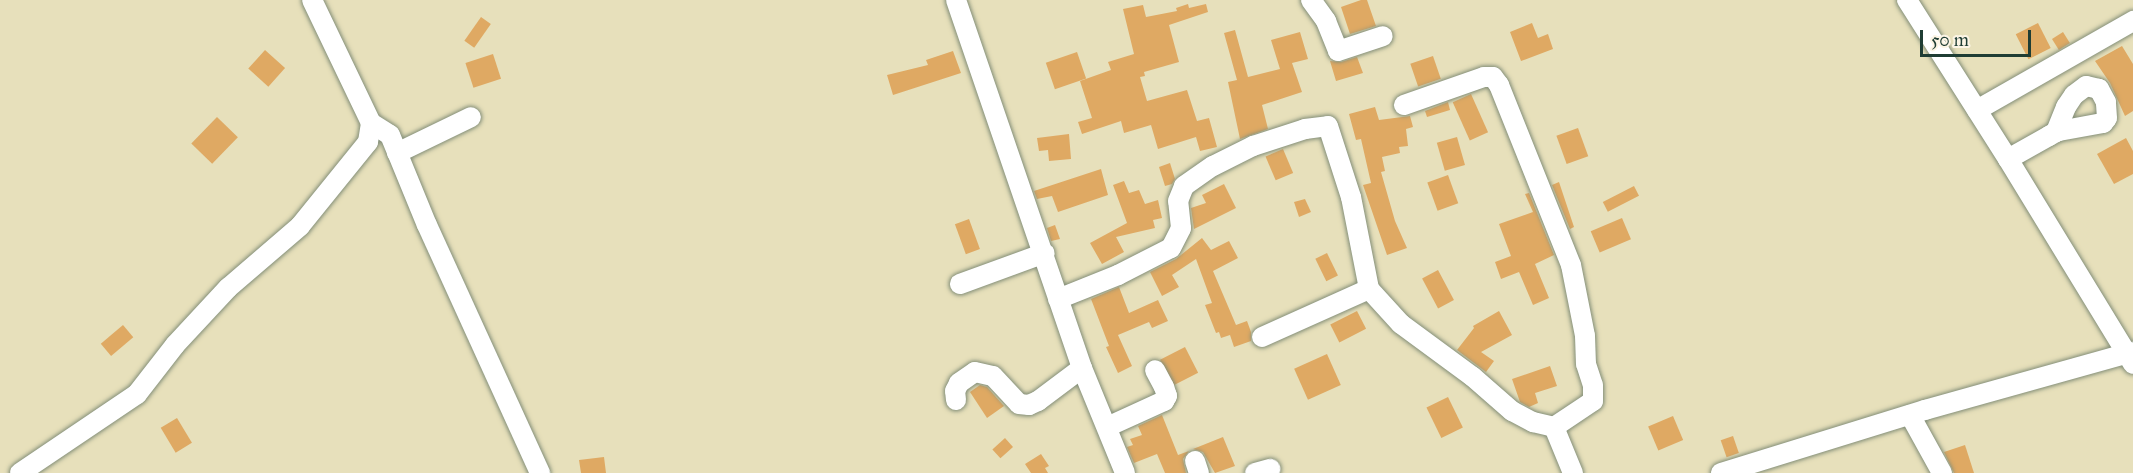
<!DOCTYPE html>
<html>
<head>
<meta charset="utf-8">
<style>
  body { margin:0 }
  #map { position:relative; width:2133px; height:473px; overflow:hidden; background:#e7e0bb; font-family:"IM FELL Great Primer",serif }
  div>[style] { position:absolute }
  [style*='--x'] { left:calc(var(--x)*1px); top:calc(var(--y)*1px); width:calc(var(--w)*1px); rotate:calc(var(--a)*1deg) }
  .building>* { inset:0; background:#dfa963; transform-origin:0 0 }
  .roads { filter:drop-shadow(0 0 2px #838e78) drop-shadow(0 0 2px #838e78) }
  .minor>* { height:20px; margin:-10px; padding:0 10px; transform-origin:10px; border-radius:10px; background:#fff }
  span { translate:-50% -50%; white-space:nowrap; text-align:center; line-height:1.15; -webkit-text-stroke:4.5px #fcf5e5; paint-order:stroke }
  .scale { position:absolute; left:1920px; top:30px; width:111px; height:27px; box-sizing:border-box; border:3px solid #1f3d34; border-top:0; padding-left:8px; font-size:18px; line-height:21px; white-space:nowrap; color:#1f3d34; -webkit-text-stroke:4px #fcf5e5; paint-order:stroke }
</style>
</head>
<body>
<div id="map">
  <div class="building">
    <div style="clip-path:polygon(1361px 0,1367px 0,1376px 26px,1350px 34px,1341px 7px)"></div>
    <div style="clip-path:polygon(1188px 4px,1189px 8px,1206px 4px,1208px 12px,1169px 25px,1179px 62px,1144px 72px,1145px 76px,1140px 77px,1147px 101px,1187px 90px,1197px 121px,1209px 118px,1217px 147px,1200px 151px,1196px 137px,1158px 149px,1151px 125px,1124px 133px,1121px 121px,1082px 134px,1078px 122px,1092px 118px,1080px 81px,1111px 70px,1108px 62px,1134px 54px,1123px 9px,1143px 5px,1146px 17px,1177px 11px,1176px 8px)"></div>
    <div style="left:481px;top:17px;width:12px;height:29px;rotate:35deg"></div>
    <div style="clip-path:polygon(1532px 23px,1538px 38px,1548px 34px,1553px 49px,1521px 61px,1510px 32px)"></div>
    <div style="left:2038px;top:23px;width:28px;height:25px;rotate:63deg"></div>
    <div style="clip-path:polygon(1235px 30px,1248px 77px,1280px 69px,1271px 40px,1300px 32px,1308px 59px,1292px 63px,1302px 92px,1262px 105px,1268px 129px,1240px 139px,1228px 82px,1237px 80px,1224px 33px)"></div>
    <div style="left:2063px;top:32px;width:13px;height:13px;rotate:58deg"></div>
    <div style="clip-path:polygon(2122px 46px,2133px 64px,2133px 111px,2125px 116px,2110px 83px,2095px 61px)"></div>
    <div style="left:265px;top:50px;width:27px;height:25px;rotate:42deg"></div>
    <div style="clip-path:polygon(953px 51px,961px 73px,893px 95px,887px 75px,928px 65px,926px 60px)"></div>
    <div style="left:1077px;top:52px;width:28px;height:33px;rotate:71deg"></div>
    <div style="left:493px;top:54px;width:26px;height:29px;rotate:72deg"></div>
    <div style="left:1433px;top:56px;width:24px;height:24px;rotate:71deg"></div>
    <div style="clip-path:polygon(1357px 57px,1363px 73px,1336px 81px,1330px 61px,1341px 62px)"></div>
    <div style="left:1471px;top:94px;width:42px;height:20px;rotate:66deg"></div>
    <div style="clip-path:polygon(1448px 102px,1450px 110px,1427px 117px,1425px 111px)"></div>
    <div style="clip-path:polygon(1375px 107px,1379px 120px,1410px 116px,1413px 127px,1406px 129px,1408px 146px,1399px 147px,1400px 153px,1382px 157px,1385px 171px,1381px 172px,1395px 221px,1407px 248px,1387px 255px,1363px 185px,1371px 183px,1361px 139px,1356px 140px,1349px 114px)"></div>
    <div style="left:217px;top:117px;width:29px;height:37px;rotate:44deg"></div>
    <div style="left:1578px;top:128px;width:30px;height:23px;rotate:70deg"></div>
    <div style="clip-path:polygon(1069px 134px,1071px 159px,1049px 161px,1048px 150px,1039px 151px,1037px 138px)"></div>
    <div style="left:1457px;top:137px;width:29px;height:21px;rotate:74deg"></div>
    <div style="clip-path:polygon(2126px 138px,2133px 151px,2133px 174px,2114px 184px,2097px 154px)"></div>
    <div style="left:1283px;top:149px;width:26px;height:19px;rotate:67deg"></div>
    <div style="clip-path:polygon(1170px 163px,1175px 179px,1172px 184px,1165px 186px,1159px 167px)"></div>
    <div style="clip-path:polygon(1101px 169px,1108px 195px,1058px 212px,1052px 196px,1037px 199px,1034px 191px)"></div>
    <div style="left:1448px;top:175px;width:30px;height:22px;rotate:70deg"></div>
    <div style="clip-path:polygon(1124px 181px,1129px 193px,1139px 190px,1145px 204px,1158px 200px,1162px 218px,1153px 220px,1155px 228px,1116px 237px,1124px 252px,1102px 264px,1090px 243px,1127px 223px,1113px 185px)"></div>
    <div style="clip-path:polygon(1559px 182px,1574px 227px,1570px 229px,1552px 185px)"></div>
    <div style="clip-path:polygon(1224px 184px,1236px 208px,1194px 229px,1191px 208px,1206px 203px,1202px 195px)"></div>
    <div style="left:1634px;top:186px;width:11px;height:35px;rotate:63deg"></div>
    <div style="clip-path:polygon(1529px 193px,1554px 255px,1535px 264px,1549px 298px,1533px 305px,1519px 272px,1501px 279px,1495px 262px,1511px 256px,1499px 224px,1533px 212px,1525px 194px)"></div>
    <div style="clip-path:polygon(1305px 199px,1311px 212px,1299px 217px,1294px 202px)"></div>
    <div style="left:1622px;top:218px;width:23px;height:34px;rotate:67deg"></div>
    <div style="left:969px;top:219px;width:32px;height:15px;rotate:70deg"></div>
    <div style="clip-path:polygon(1055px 225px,1060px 239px,1051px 241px,1047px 228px)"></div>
    <div style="clip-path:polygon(1202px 238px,1211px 250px,1229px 241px,1238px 258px,1213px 271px,1236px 325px,1247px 321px,1251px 332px,1251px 341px,1234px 347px,1230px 335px,1221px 338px,1219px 332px,1216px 333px,1205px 305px,1212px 303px,1196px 259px,1172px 275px,1179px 287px,1162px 296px,1150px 272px,1176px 259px)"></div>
    <div style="left:1327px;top:253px;width:25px;height:13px;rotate:64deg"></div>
    <div style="left:1438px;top:270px;width:34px;height:18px;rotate:62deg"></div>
    <div style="clip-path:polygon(1119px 287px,1129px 313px,1158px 300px,1168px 321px,1152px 328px,1149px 322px,1118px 335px,1132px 366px,1118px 373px,1106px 347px,1109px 346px,1091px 299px)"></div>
    <div style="left:1357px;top:311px;width:20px;height:30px;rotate:63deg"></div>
    <div style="clip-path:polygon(1499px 311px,1512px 335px,1481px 352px,1494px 361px,1486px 372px,1457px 350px,1474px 328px,1473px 326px)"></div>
    <div style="left:123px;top:325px;width:16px;height:29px;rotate:50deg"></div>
    <div style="left:1185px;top:347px;width:29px;height:28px;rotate:63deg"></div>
    <div style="left:1327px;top:354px;width:34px;height:36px;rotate:66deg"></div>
    <div style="clip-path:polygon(1550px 366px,1557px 386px,1535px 393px,1538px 403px,1529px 407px,1520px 402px,1512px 379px)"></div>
    <div style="clip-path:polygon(980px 385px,987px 387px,1004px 406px,987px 418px,970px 392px)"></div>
    <div style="left:1448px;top:397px;width:34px;height:24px;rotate:64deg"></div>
    <div style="clip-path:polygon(1162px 415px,1178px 455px,1189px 451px,1183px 459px,1186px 473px,1165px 473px,1157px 454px,1134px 463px,1127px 447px,1133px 445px,1130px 439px,1142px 435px,1138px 426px)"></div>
    <div style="left:1673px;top:416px;width:26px;height:27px;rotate:67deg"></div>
    <div style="left:177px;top:418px;width:29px;height:19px;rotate:59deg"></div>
    <div style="left:1733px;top:436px;width:18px;height:13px;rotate:71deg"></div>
    <div style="clip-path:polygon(1223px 437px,1235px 466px,1215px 473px,1203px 452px,1193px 449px)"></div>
    <div style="left:1005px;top:438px;width:12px;height:17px;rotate:48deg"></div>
    <div style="clip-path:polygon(1965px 445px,1974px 473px,1954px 473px,1944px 452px)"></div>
    <div style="clip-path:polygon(1041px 454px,1049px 466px,1045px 468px,1048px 473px,1031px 473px,1025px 464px)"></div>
    <div style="clip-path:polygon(604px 457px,606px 473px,581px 473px,579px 460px)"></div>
  </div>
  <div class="roads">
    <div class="minor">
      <div style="--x:956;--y:0;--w:389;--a:71.1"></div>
      <div style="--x:1082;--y:368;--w:113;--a:67.7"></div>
      <div style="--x:1311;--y:0;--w:26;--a:54"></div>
      <div style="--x:1326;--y:21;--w:32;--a:68"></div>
      <div style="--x:1338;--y:51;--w:47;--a:-18.4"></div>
      <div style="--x:1907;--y:0;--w:188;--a:57.6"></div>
      <div style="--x:2008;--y:159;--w:240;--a:58.6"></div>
      <div style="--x:1404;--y:105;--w:85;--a:-19.3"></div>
      <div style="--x:1484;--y:77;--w:9;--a:0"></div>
      <div style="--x:1493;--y:77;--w:10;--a:53"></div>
      <div style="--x:1499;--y:85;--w:194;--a:68.2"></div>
      <div style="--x:1571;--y:265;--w:72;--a:78.8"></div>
      <div style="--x:1585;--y:336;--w:28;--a:88"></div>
      <div style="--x:1586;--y:364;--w:22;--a:72"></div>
      <div style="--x:1593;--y:385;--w:16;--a:90"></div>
      <div style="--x:1593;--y:401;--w:47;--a:146.3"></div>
      <div style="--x:1977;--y:110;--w:180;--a:-29.7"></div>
      <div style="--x:371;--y:123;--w:22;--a:32"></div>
      <div style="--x:390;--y:135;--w:97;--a:67.7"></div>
      <div style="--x:427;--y:225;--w:273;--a:65.5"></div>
      <div style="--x:397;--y:153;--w:82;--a:-25.9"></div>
      <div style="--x:2008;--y:159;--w:47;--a:-29.3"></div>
      <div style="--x:2049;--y:136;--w:8;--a:-30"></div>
      <div style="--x:2056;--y:132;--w:3;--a:-18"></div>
      <div style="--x:2059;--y:131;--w:45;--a:-10.3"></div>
      <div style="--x:2103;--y:123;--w:6;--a:-51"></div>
      <div style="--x:2107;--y:118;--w:16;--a:-94"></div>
      <div style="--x:2106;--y:102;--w:15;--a:-118"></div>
      <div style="--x:2099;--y:89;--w:13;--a:-167"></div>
      <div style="--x:2086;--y:86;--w:15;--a:143"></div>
      <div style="--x:2074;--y:95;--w:14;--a:124"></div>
      <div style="--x:2066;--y:107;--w:27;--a:112"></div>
      <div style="--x:960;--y:284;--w:90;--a:-20"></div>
      <div style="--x:1058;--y:299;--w:65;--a:-21.8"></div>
      <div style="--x:1118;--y:275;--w:59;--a:-27"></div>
      <div style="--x:1171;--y:248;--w:22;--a:-63"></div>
      <div style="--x:1181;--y:228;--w:27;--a:-96"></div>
      <div style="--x:1178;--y:201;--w:16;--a:-68"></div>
      <div style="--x:1184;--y:186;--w:35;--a:-35"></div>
      <div style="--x:1213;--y:166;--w:45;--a:-26.6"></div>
      <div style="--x:1253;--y:146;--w:55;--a:-18.1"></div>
      <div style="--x:1305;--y:129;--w:23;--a:-7"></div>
      <div style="--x:1328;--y:126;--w:75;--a:72.1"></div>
      <div style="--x:1351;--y:197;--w:94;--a:78.9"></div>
      <div style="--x:1369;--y:289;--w:47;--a:47.6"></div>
      <div style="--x:1401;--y:324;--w:89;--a:36.4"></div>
      <div style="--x:1473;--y:377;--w:52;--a:41.1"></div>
      <div style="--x:1512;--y:411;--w:24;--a:28"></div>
      <div style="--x:1533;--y:422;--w:22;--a:13"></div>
      <div style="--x:1554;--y:427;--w:50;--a:67.6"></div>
      <div style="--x:1262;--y:337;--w:117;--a:-24.2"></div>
      <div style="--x:956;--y:400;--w:9;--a:-96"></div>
      <div style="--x:955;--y:391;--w:9;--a:-63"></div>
      <div style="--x:959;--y:383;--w:19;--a:-35"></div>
      <div style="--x:975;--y:372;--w:18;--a:13"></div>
      <div style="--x:993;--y:376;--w:38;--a:47"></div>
      <div style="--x:1019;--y:404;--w:10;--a:6"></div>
      <div style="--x:1029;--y:405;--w:10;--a:-24"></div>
      <div style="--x:1038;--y:401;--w:55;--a:-36.9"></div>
      <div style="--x:1910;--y:415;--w:66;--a:61.1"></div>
      <div style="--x:1107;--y:427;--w:63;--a:-24.5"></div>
      <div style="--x:1164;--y:401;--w:6;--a:-59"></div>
      <div style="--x:1167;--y:396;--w:9;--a:-108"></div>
      <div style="--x:1164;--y:387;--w:19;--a:-118"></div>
      <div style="--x:1195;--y:461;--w:13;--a:72"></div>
      <div style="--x:20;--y:473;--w:141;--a:-34"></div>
      <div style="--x:137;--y:394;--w:62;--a:-52.2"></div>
      <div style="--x:175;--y:345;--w:78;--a:-47.1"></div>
      <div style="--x:228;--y:288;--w:95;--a:-40.7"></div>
      <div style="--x:300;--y:226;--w:108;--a:-51"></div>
      <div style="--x:368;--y:142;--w:19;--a:-81"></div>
      <div style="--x:371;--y:123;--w:136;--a:-115.6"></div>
      <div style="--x:1255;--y:473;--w:16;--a:-15"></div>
      <div style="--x:1721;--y:473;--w:214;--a:-17.2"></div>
      <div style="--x:1925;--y:410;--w:216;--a:-15.6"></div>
    </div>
  </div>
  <div class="scale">50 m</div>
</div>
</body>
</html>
